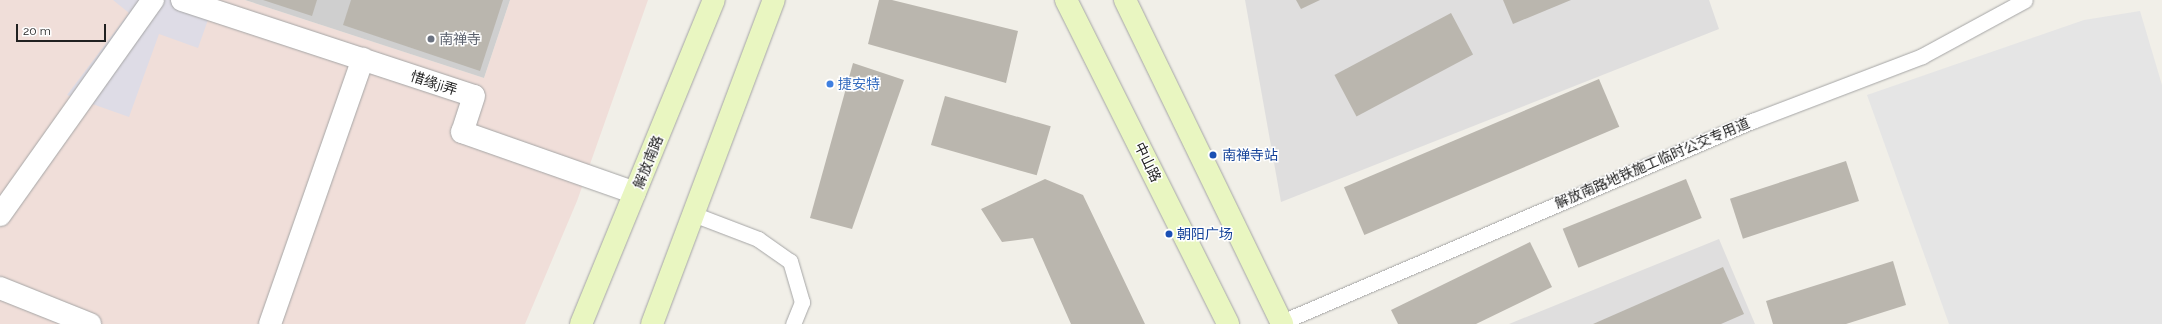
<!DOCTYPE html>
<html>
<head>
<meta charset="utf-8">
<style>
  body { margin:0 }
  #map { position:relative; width:2162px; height:324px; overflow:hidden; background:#f1efe8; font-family:Raleway,"Noto Sans SC",sans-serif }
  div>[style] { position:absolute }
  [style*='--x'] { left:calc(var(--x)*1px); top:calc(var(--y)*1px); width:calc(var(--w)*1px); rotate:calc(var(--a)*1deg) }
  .residential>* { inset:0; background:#dfdede }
  .commercial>* { inset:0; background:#f0ded9 }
  .religious>* { inset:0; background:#cfcfcf }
  .parking>* { inset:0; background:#e5e5e5 }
  .plaza>* { inset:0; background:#dedce6 }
  .building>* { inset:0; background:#bab6ae; transform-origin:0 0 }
  .roads { filter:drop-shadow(0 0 1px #a5a5a5) drop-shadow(0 0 1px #a5a5a5) }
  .service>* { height:15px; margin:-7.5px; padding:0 7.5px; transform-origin:7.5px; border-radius:7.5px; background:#fff }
  .pedestrian>* { height:22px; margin:-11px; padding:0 11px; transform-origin:11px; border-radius:11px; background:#fff }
  .secondary>* { height:22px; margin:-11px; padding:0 11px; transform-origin:11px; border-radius:11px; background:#e9f6c1 }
  .dots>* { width:11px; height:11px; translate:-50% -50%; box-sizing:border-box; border:2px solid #fff; border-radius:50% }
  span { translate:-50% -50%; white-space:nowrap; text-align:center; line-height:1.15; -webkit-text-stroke:3px #fff; paint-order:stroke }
  .worship-label { font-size:14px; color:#5b616d }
  .left { translate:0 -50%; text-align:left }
  .street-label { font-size:14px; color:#212121 }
  .shop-label { font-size:14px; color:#366cbe }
  .transit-label { font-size:14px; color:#164399 }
  .scale { position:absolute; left:16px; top:24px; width:90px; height:18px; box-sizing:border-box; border:2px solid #212121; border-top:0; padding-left:5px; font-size:12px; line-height:14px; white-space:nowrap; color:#212121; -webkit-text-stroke:3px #fff; paint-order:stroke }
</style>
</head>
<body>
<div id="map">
  <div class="residential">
    <div style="clip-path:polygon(1245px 0,1709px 0,1719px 29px,1281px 202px)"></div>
    <div style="clip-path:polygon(1719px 239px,1755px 324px,1509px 324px)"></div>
  </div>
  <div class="commercial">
    <div style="clip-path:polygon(0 0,245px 0,484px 78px,510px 0,648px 0,577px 201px,525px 324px,0 324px)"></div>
  </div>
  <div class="religious">
    <div style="clip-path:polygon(245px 0,510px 0,484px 78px)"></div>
  </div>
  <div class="parking">
    <div style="clip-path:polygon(2140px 11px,2162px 85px,2162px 324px,1949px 324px,1867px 95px,2084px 20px)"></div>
  </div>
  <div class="plaza">
    <div style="clip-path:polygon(113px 0,215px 0,198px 48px,159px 34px,129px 117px,67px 95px,129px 13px)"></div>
  </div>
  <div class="building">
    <div style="clip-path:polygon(263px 0,317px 0,312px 16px)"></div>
    <div style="clip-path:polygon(351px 0,503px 0,480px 71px,343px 25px)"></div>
    <div style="clip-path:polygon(879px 0,892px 0,1018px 31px,1006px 83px,868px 44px)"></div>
    <div style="clip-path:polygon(1296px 0,1320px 0,1301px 9px)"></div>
    <div style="clip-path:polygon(1503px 0,1571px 0,1513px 24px)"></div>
    <div style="left:1451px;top:13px;width:47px;height:132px;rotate:62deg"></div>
    <div style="clip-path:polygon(853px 63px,904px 80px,852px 229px,810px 218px)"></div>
    <div style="left:1599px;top:79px;width:52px;height:277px;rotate:67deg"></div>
    <div style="left:945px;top:96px;width:110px;height:51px;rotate:16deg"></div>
    <div style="left:1846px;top:161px;width:42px;height:122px;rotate:72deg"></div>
    <div style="clip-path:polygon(1045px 179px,1083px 195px,1145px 324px,1071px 324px,1033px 238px,1002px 242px,981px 209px)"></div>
    <div style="left:1686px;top:179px;width:42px;height:133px;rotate:68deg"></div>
    <div style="clip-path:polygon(1530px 242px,1552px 287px,1476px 324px,1398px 324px,1391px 310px)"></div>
    <div style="clip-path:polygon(1893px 261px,1906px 305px,1846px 324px,1773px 324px,1766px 301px)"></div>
    <div style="clip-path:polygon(1723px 267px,1744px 314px,1721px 324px,1593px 324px)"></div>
  </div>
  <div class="roads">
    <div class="service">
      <div style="--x:693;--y:214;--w:70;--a:21"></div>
      <div style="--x:758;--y:239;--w:39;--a:35"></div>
      <div style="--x:790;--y:261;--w:43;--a:73.7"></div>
      <div style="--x:802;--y:302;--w:24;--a:112"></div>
      <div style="--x:1277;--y:324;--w:517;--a:-23.14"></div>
      <div style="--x:1752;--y:121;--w:182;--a:-20.9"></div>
      <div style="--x:1922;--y:56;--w:117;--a:-28.5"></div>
    </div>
    <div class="pedestrian">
      <div style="--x:182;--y:0;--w:307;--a:18.2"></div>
      <div style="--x:474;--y:96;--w:38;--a:108"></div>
      <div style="--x:462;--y:132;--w:183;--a:19.4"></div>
      <div style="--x:0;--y:215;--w:264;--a:-54.6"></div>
      <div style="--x:0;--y:288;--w:97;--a:21.8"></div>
      <div style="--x:270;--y:324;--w:281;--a:-70.7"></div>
    </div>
    <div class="secondary">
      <div style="--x:1066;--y:0;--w:362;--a:63.4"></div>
      <div style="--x:1125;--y:0;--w:360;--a:64.1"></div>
      <div style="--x:581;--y:324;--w:350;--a:-67.7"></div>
      <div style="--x:652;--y:324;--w:346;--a:-69.4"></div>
    </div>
  </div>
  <div class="dots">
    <div style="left:431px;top:39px;background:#6b7280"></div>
    <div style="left:830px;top:84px;background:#3f7fe0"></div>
    <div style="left:1213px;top:155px;background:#1a4fb4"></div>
    <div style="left:1169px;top:234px;background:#1a4fb4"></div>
  </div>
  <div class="worship-label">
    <span class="left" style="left:439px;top:39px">南禅寺</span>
  </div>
  <div class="street-label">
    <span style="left:434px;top:83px;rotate:18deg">惜缘ji弄</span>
    <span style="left:648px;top:162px;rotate:-68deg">解放南路</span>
    <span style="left:1148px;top:162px;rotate:64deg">中山路</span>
    <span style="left:1652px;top:163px;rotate:-23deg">解放南路地铁施工临时公交专用道</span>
  </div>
  <div class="shop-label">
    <span class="left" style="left:838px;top:84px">捷安特</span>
  </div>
  <div class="transit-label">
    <span class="left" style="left:1222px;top:155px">南禅寺站</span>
    <span class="left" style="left:1177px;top:234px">朝阳广场</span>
  </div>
  <div class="scale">20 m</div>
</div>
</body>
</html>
